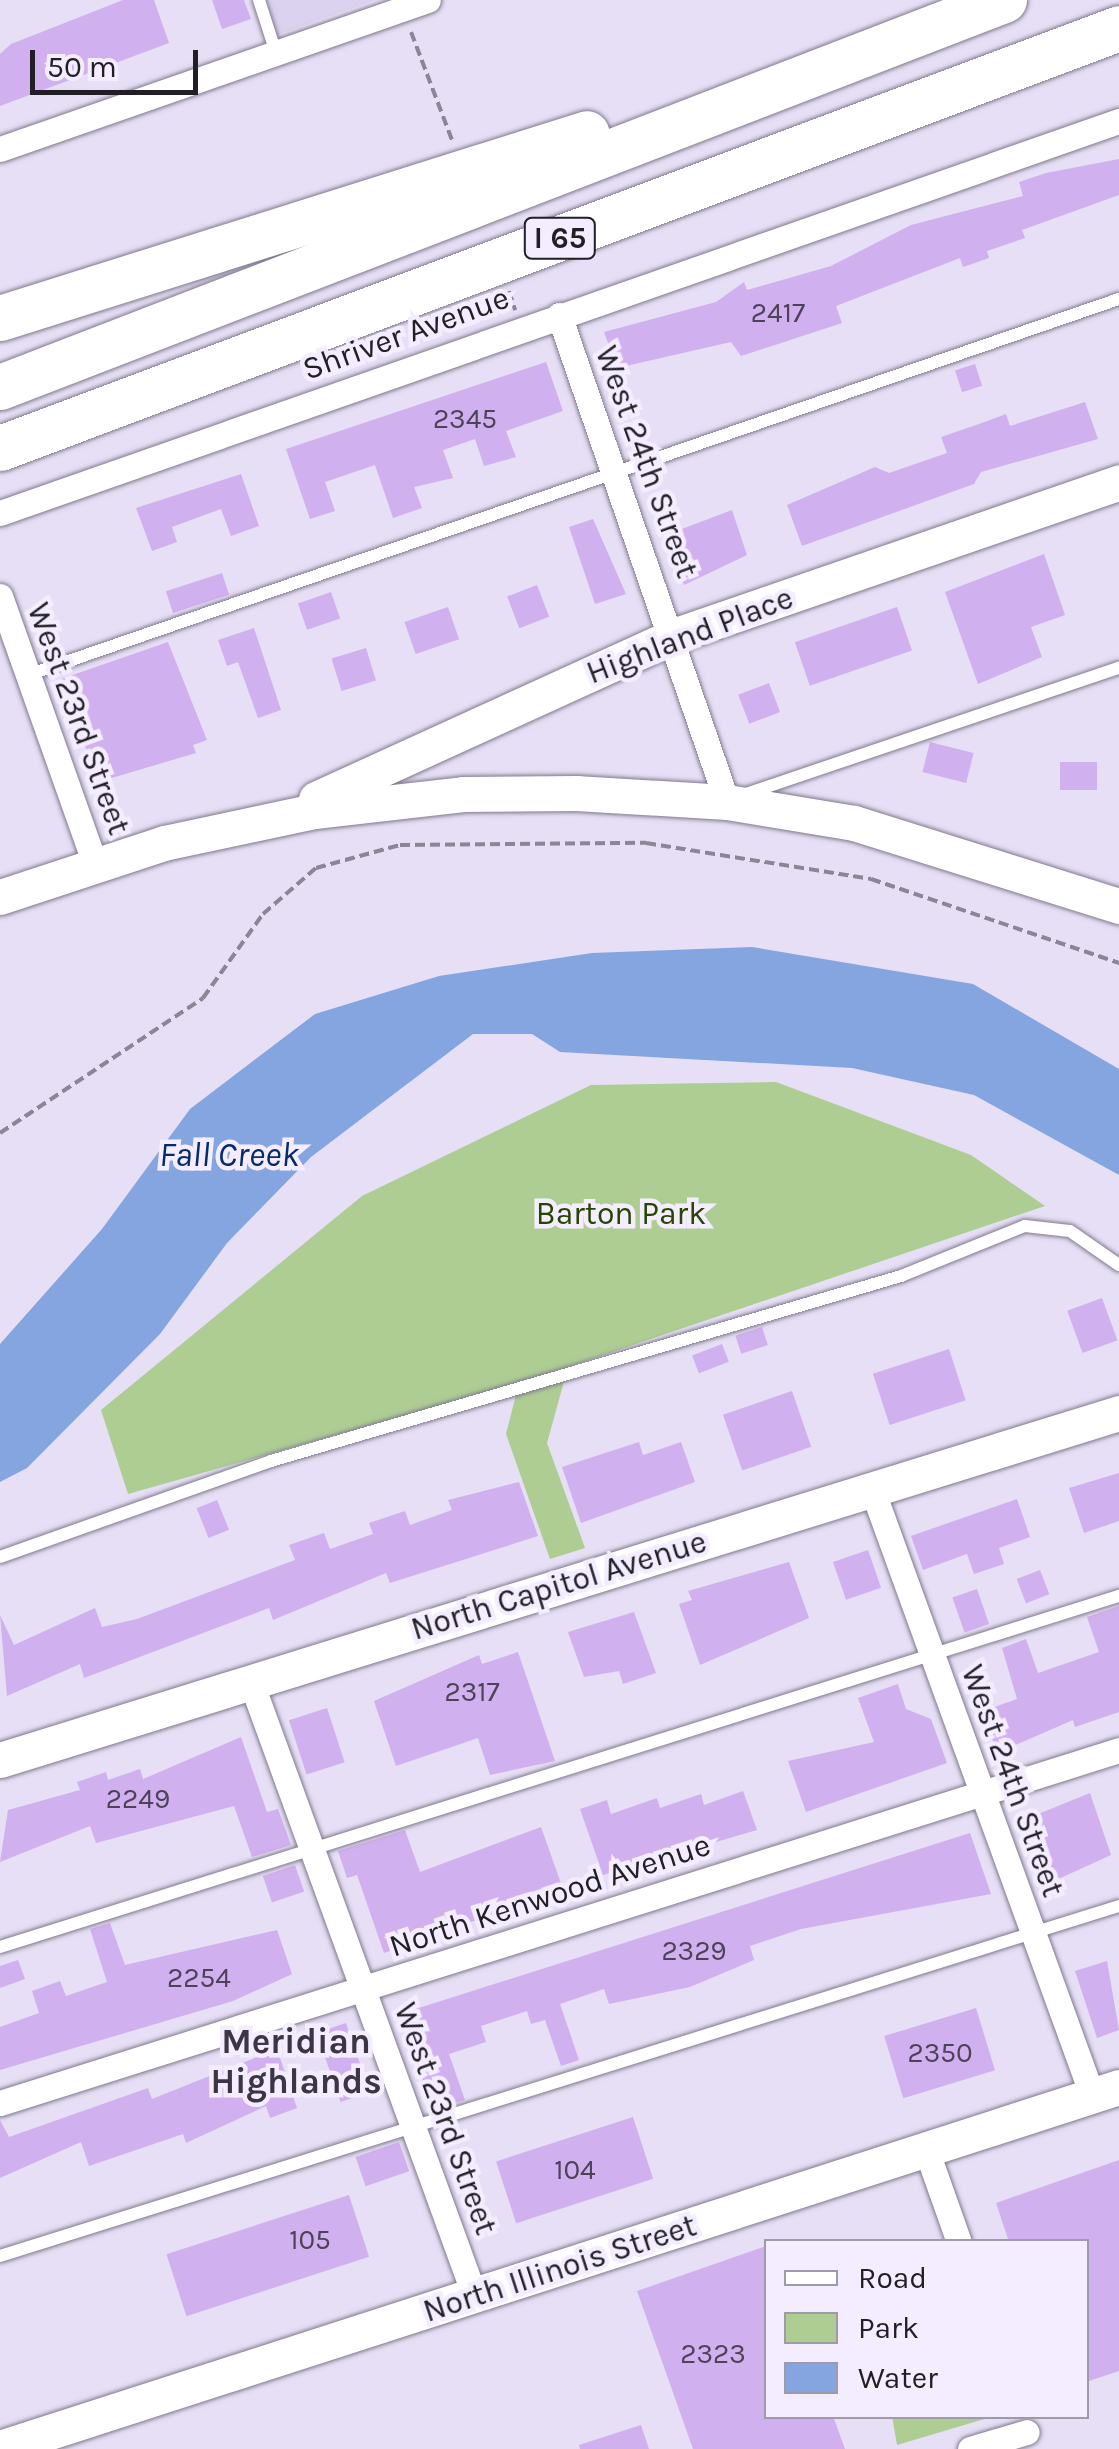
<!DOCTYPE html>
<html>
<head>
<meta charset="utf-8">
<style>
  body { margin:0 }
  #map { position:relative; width:1119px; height:2449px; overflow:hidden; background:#e6dff5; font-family:Karla,sans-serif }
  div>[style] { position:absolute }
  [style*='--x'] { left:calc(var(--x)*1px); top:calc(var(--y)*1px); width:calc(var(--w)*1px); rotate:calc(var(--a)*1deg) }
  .built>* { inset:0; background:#dbd2ef }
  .green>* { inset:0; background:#adcd93 }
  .water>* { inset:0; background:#84a5e0 }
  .building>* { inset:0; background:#d1b0ef; transform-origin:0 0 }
  .path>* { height:4px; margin-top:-2px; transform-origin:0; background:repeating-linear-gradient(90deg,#8b8696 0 10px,transparent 0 15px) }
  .roads { filter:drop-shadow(0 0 2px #80798d) drop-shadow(0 0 2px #80798d) }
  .lane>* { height:12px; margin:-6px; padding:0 6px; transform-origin:6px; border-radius:6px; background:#fff }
  .street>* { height:25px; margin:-12.5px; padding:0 12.5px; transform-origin:12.5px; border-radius:12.5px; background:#fff }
  .secondary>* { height:35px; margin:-17.5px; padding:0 17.5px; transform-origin:17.5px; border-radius:17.5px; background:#fff }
  .highway>* { height:45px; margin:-22.5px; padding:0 22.5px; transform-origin:22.5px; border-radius:22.5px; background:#fff }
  span { translate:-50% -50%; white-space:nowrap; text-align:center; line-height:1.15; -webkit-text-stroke:9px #f3edff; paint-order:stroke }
  .number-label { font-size:28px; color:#4d4258 }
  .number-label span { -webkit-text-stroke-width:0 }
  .shield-label span { padding:2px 8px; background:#f3edff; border:2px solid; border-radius:8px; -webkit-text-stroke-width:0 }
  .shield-label { font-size:30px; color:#211e26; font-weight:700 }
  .street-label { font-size:32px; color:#211e26 }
  .park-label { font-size:32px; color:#274400 }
  .water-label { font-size:35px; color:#052a6d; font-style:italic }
  .neighbourhood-label { font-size:35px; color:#3b3546; font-weight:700 }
  .legend { position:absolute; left:764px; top:2239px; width:325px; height:180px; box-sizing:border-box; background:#f3edff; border:2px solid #9f9aa8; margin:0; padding:12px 18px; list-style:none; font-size:30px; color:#211e26 }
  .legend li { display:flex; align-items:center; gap:20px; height:50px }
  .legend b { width:50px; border:2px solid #9f9aa8 }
  .scale { position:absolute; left:30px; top:50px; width:168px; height:45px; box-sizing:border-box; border:5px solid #211e26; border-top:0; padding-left:12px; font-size:30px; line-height:35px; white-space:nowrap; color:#211e26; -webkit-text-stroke:8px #f3edff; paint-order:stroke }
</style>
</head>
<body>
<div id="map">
  <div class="built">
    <div style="clip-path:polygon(258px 0,375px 0,271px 37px)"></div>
  </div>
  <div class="green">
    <div style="clip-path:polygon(776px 1082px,971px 1155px,1045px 1206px,568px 1367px,547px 1443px,585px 1548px,550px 1559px,506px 1434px,519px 1383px,128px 1494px,101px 1410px,362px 1196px,591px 1085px)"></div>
    <div style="clip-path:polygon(892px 2416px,991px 2416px,991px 2417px,897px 2445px)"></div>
  </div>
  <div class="water">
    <div style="clip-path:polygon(752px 947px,973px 984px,1119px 1069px,1119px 1175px,974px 1095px,852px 1068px,560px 1052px,532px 1034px,473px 1034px,311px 1157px,227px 1243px,160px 1334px,27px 1468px,0 1482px,0 1344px,102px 1229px,190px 1109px,315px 1014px,439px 976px,592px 953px)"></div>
  </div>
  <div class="building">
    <div style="clip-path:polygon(123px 0,154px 0,169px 43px,0 106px,0 54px,11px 44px)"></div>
    <div style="clip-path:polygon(212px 0,244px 0,251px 19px,222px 29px)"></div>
    <div style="clip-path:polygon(1119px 159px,1119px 195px,1022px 230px,1025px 238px,987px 251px,989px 258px,963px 267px,960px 258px,836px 306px,842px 323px,741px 356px,731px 342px,617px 368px,604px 332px,716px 302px,744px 282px,747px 290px,831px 266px,911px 225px,1023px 196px,1019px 182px,1046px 173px)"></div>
    <div style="clip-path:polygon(546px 362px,563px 411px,506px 431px,516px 457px,484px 466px,475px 439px,443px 450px,453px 478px,414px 487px,422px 508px,393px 518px,375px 465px,325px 482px,335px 511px,310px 519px,286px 449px)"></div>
    <div style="left:975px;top:364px;width:23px;height:21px;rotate:72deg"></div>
    <div style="clip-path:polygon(1085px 402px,1098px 439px,981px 472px,974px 484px,802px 546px,787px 505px,875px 467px,889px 473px,947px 453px,941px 437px,979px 424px,1006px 414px,1010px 426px)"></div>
    <div style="clip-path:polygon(241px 474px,259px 526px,231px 536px,221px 509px,172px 527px,177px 542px,152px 551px,136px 508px)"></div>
    <div style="clip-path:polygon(732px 510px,747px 555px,684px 585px,666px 535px)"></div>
    <div style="clip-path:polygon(593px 519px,626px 594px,595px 604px,569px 527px)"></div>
    <div style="clip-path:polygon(1044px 554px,1065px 615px,1031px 627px,1042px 657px,978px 684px,945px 592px)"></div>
    <div style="left:222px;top:573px;width:23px;height:59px;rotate:72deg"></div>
    <div style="left:537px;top:585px;width:34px;height:32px;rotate:69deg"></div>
    <div style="left:331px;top:592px;width:28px;height:35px;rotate:71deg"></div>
    <div style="left:448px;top:607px;width:34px;height:46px;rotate:71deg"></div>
    <div style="left:897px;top:607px;width:46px;height:108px;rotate:71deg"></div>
    <div style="clip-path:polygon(254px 628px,281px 710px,258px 718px,238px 662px,227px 666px,218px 640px)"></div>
    <div style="clip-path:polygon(168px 642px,207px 740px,193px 745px,196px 753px,98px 782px,61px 679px)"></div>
    <div style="left:366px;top:648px;width:34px;height:36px;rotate:73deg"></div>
    <div style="left:769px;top:683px;width:31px;height:33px;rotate:69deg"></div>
    <div style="left:930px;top:742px;width:45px;height:31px;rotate:14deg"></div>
    <div style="left:1060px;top:762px;width:37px;height:28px"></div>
    <div style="left:1102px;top:1298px;width:45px;height:37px;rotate:70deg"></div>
    <div style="left:762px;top:1327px;width:19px;height:28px;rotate:72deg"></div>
    <div style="left:722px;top:1344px;width:19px;height:32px;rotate:69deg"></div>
    <div style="left:949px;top:1349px;width:54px;height:80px;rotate:72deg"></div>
    <div style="left:792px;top:1391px;width:59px;height:73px;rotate:71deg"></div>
    <div style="clip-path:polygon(639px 1442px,643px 1455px,681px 1442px,695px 1482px,581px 1523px,562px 1467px)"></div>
    <div style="clip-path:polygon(1119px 1473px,1119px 1521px,1084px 1533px,1069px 1488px)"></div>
    <div style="clip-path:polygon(519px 1482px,538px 1536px,390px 1583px,386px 1573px,273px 1620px,269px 1608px,84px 1678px,80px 1664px,7px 1696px,0 1615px,14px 1645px,95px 1608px,102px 1627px,137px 1619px,295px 1560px,289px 1545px,324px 1533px,330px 1549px,373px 1534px,369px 1523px,405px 1511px,410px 1525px,452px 1510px,448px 1500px)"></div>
    <div style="clip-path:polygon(1017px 1499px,1030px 1537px,999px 1548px,1004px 1564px,974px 1574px,967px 1554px,923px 1570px,911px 1536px)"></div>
    <div style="left:217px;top:1500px;width:32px;height:22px;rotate:68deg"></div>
    <div style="left:868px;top:1550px;width:40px;height:37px;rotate:71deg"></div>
    <div style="clip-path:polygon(789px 1562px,809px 1618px,700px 1665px,679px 1604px,692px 1600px,688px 1591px)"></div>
    <div style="left:1040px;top:1570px;width:26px;height:25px;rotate:69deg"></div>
    <div style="left:977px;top:1589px;width:37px;height:26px;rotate:71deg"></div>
    <div style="clip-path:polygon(1119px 1606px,1119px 1712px,1075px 1727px,1073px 1720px,997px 1753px,983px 1711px,1017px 1699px,1002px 1648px,1026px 1639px,1038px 1673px,1099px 1652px,1087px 1617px)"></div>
    <div style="clip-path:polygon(634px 1612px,656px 1673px,623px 1684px,619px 1671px,584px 1677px,568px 1632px)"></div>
    <div style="clip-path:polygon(518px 1652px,555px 1761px,490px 1775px,478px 1738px,396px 1766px,374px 1701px,479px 1655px,482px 1664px)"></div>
    <div style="clip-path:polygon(898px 1684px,906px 1709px,931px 1719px,947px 1763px,806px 1812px,788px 1761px,874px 1742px,858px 1698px)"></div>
    <div style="left:327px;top:1708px;width:57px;height:40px;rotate:72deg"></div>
    <div style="clip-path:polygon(241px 1737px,267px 1812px,278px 1809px,291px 1845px,252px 1857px,234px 1806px,96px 1843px,90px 1826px,0 1862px,8px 1810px,80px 1790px,77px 1782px,106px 1772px,108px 1780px,140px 1769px,143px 1779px)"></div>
    <div style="clip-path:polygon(743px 1791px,757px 1830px,603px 1875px,580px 1809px,607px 1800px,611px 1814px,657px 1798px,660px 1808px,701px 1794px,704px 1805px)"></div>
    <div style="clip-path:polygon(1090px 1793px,1111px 1855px,1043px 1886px,1021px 1821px)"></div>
    <div style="clip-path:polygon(541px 1827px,563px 1889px,384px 1953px,357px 1875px,347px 1878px,338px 1851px,405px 1830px,420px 1872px)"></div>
    <div style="clip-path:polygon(970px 1833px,991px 1894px,801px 1929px,750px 1946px,754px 1960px,690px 1987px,609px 2004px,604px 1989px,560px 2004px,579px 2060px,561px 2066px,545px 2020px,531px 2024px,527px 2011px,481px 2026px,486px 2042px,449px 2054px,465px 2100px,433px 2110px,400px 2014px)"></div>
    <div style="left:295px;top:1865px;width:28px;height:34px;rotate:71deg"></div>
    <div style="clip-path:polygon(110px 1923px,125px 1965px,277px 1930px,292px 1974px,233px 2001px,0 2070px,0 2027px,39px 2013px,32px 1991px,60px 1981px,66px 1996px,107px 1982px,90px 1929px)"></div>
    <div style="clip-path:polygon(18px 1960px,25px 1979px,0 1988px,0 1966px)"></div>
    <div style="clip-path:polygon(1107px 1961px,1119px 2030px,1097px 2038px,1075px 1971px)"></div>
    <div style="left:976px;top:2008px;width:65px;height:96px;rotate:73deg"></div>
    <div style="left:346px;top:2023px;width:73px;height:31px;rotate:71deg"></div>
    <div style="clip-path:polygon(277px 2049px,297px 2108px,270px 2118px,266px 2106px,186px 2143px,183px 2134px,89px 2166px,81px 2142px,0 2178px,0 2120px,9px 2137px,148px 2088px,152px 2099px)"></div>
    <div style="left:633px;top:2117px;width:65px;height:144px;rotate:72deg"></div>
    <div style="left:399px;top:2142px;width:31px;height:46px;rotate:71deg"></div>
    <div style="clip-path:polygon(1119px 2160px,1119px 2371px,1086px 2382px,1086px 2242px,1009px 2242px,996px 2203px)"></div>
    <div style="left:349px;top:2195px;width:65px;height:192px;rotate:72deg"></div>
    <div style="clip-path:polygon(766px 2246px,766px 2416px,833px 2416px,845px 2449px,693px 2449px,637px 2291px)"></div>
    <div style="clip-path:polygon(641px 2425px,649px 2449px,580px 2449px,579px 2445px)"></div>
  </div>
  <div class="path">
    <div style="--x:411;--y:32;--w:116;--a:69.2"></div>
    <div style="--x:509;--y:291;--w:20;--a:72"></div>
    <div style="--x:0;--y:1133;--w:244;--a:-33.6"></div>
    <div style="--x:203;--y:998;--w:103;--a:-54.5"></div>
    <div style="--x:263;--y:914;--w:70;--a:-41"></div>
    <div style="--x:316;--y:868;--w:87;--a:-15.3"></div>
    <div style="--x:400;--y:845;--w:246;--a:-0.5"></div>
    <div style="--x:646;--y:843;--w:228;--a:9.1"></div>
    <div style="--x:871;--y:879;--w:262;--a:18.7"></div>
  </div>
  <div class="roads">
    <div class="lane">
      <div style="--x:259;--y:0;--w:56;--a:72.2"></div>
      <div style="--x:28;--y:675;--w:1154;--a:-19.02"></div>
      <div style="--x:743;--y:795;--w:397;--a:-18.7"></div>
      <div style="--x:0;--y:1557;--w:288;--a:-19.5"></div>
      <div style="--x:271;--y:1461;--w:657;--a:-16.36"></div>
      <div style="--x:901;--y:1276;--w:134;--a:-22"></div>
      <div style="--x:1025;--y:1226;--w:45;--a:6.3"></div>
      <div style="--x:1070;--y:1231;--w:60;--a:34.8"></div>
      <div style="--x:0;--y:1947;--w:1173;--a:-17.42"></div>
      <div style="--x:0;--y:2256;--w:1172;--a:-17.37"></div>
    </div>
    <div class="street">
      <div style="--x:0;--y:149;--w:453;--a:-19.2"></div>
      <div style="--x:559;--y:315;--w:515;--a:70.97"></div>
      <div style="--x:0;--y:513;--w:1186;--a:-19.31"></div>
      <div style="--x:0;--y:596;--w:284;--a:70.5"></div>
      <div style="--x:872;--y:1489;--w:645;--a:70.05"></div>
      <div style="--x:251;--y:1682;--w:655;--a:69.99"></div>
      <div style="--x:0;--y:2103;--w:1173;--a:-17.51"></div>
      <div style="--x:926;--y:2149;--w:99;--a:70.5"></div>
      <div style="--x:970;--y:2449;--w:59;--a:-16.6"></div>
    </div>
    <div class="secondary">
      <div style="--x:316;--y:799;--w:392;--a:-24.5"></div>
      <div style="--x:673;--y:636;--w:472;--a:-19"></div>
      <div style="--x:0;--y:897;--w:173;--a:-18.2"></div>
      <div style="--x:164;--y:843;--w:153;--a:-12"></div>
      <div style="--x:314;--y:811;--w:150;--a:-6.5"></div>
      <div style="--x:463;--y:794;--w:113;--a:-0.5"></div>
      <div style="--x:576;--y:793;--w:151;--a:3.4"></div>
      <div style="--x:727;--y:802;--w:129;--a:9.4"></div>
      <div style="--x:854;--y:823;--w:278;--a:17.4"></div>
      <div style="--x:0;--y:1760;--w:1172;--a:-17.23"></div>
      <div style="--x:0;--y:2448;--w:1176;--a:-17.88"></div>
    </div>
    <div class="highway">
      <div style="--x:0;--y:318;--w:615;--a:-17.49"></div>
      <div style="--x:0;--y:387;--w:1076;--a:-21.08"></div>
      <div style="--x:0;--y:448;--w:1195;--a:-20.57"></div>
    </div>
  </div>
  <div class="number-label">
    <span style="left:778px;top:313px">2417</span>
    <span style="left:465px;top:419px">2345</span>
    <span style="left:472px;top:1692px">2317</span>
    <span style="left:138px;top:1799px">2249</span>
    <span style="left:694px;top:1951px">2329</span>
    <span style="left:199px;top:1978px">2254</span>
    <span style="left:940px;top:2053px">2350</span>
    <span style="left:575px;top:2170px">104</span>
    <span style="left:310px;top:2240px">105</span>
    <span style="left:713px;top:2354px">2323</span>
  </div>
  <div class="shield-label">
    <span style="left:560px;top:238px">I 65</span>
  </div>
  <div class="street-label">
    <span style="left:406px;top:334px;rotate:-20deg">Shriver Avenue</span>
    <span style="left:646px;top:462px;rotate:70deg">West 24th Street</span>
    <span style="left:690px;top:636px;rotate:-21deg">Highland Place</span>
    <span style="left:78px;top:719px;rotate:70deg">West 23rd Street</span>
    <span style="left:559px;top:1586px;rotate:-17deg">North Capitol Avenue</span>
    <span style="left:1012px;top:1781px;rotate:70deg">West 24th Street</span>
    <span style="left:550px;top:1896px;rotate:-18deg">North Kenwood Avenue</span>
    <span style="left:445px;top:2119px;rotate:70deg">West 23rd Street</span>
    <span style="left:560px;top:2269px;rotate:-18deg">North Illinois Street</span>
  </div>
  <div class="park-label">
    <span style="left:621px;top:1214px">Barton Park</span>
  </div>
  <div class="water-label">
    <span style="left:229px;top:1155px">Fall Creek</span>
  </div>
  <div class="neighbourhood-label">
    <span style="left:296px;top:2062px">Meridian<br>Highlands</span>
  </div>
  <ul class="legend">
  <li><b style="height:12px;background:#fff"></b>Road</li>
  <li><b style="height:28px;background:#adcd93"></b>Park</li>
  <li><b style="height:28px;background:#84a5e0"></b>Water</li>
  </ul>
  <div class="scale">50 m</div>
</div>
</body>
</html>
